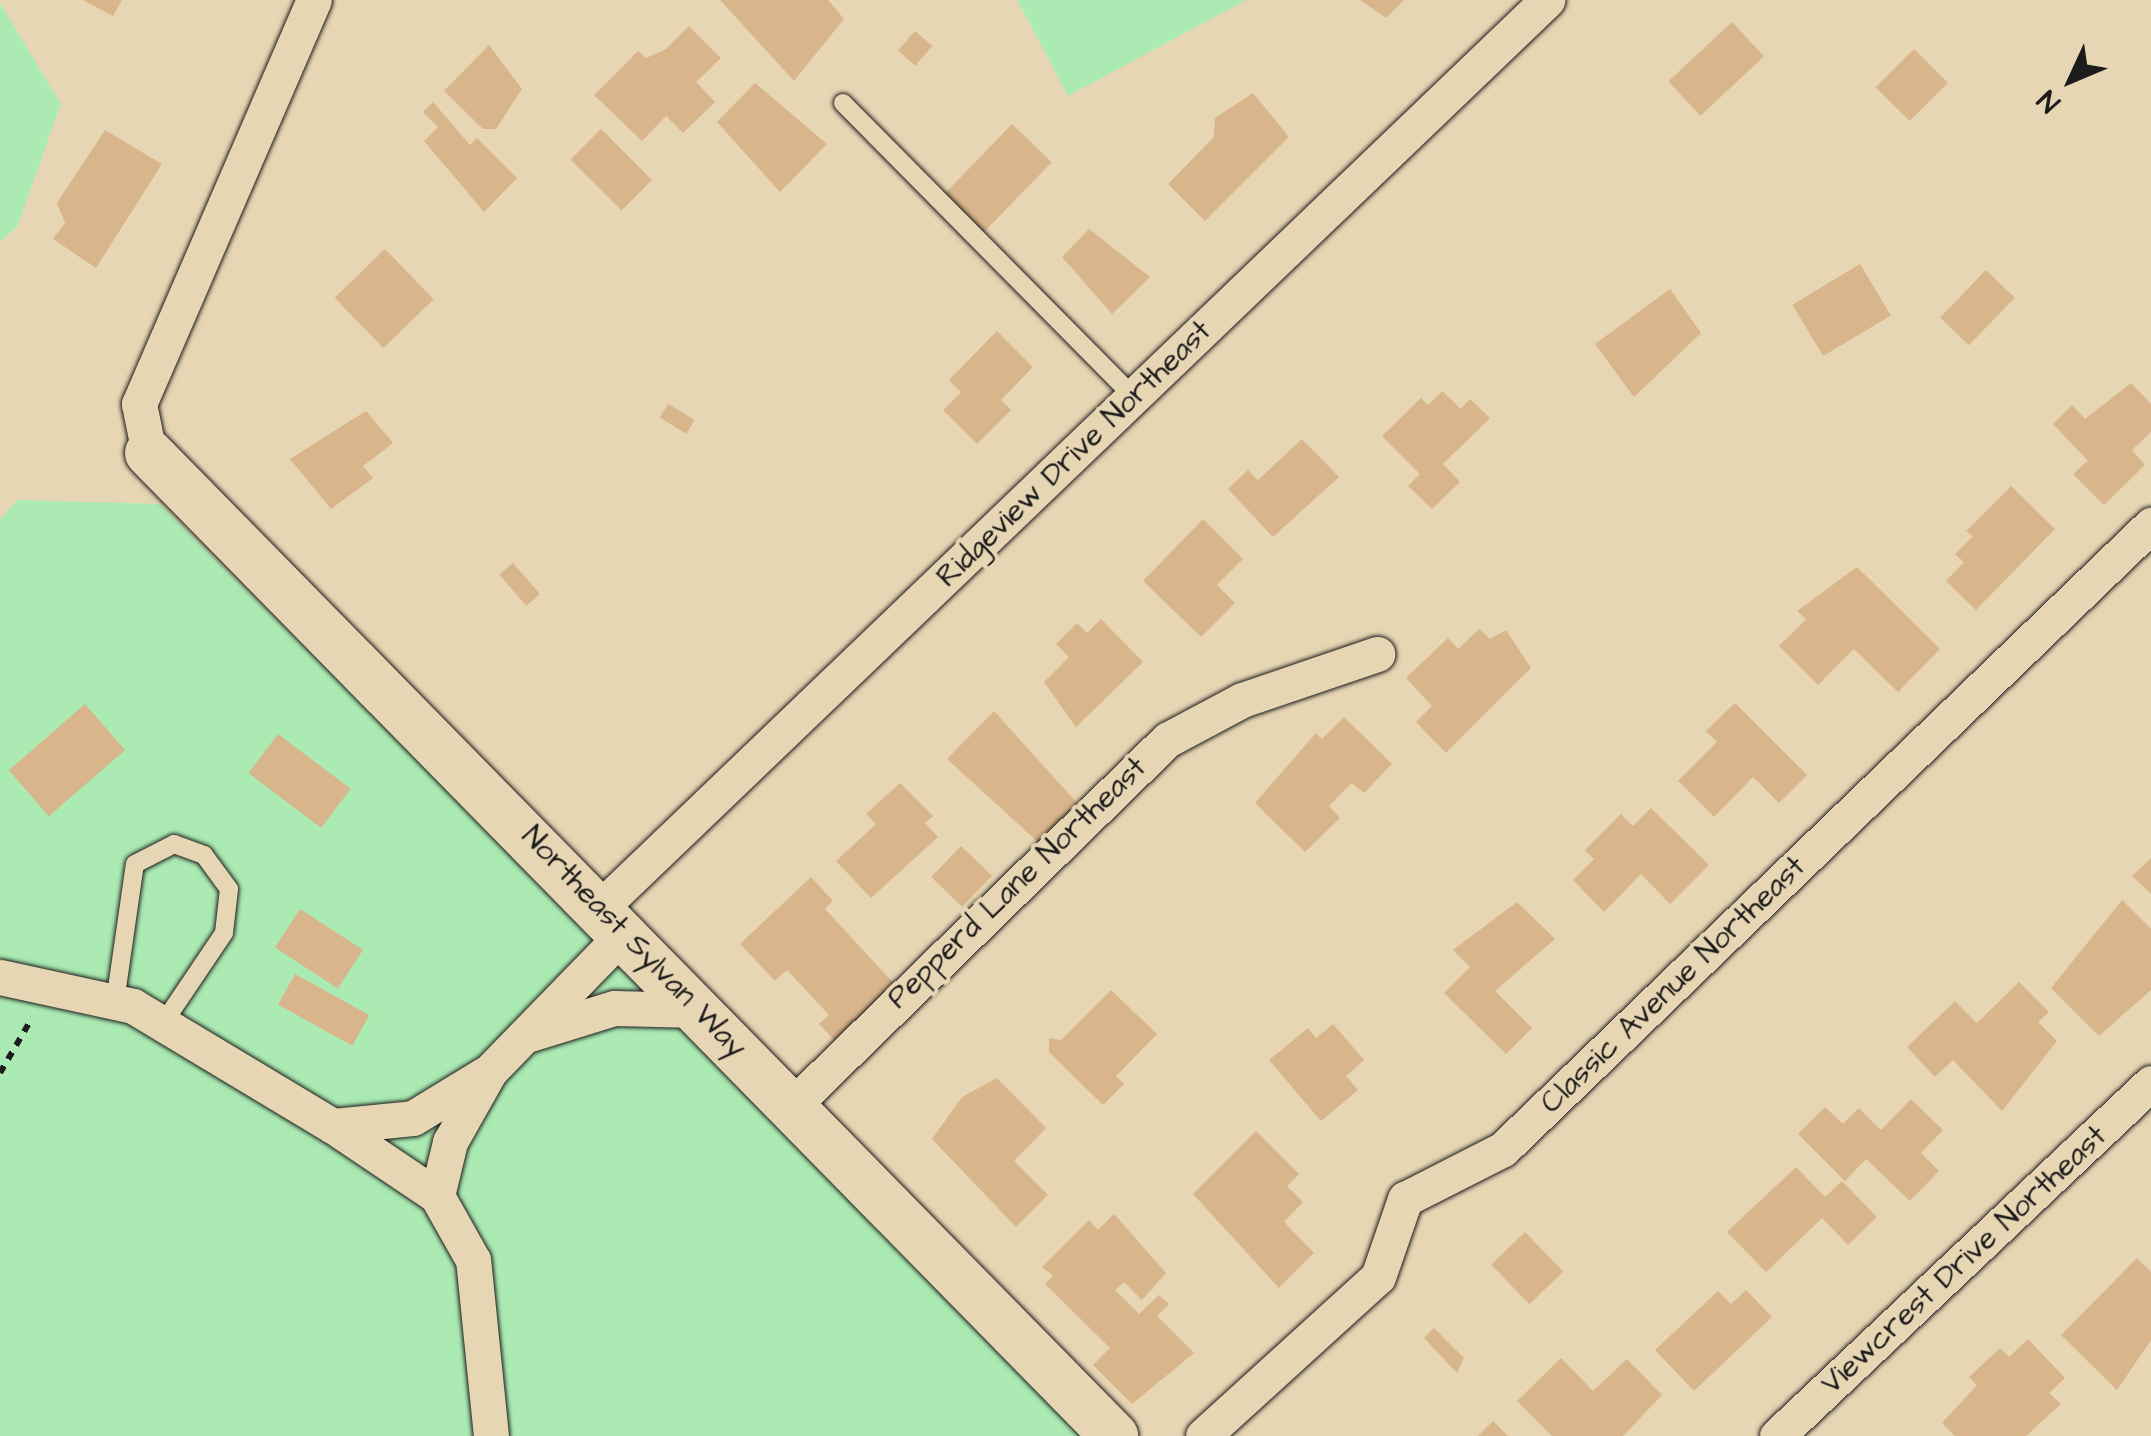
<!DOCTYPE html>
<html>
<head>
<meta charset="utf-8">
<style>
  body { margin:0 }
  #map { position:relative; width:2151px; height:1436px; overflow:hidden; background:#e7d6b3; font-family:"Architects Daughter",sans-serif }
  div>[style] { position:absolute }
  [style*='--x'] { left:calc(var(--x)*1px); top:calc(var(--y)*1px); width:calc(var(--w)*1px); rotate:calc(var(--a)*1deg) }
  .green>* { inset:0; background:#abebb3 }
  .building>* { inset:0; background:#d9b58b; transform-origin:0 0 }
  .path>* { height:6px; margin-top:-3px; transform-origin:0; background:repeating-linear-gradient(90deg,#1c1c1c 0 8px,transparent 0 16px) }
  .roads { filter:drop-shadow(0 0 2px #1c1c1c) drop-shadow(0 0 2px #1c1c1c) }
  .lane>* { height:18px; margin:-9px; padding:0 9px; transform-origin:9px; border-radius:9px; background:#e7d6b3 }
  .street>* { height:35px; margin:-17.5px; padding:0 17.5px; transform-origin:17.5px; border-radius:17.5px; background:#e7d6b3 }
  .secondary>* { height:48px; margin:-24px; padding:0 24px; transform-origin:24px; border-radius:24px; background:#e7d6b3 }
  span { translate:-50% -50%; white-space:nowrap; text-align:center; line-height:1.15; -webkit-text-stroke:8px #e7d6b3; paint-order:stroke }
  .street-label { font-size:30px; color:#1c1c1c }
  .north { position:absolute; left:2021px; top:30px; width:100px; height:100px; -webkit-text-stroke:8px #e7d6b3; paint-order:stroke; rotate:226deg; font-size:28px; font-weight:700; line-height:40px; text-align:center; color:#1c1c1c }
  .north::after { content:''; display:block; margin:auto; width:35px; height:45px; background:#1c1c1c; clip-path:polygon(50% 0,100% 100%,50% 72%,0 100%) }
</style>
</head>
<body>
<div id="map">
  <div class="green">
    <div style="clip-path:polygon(1017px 0,1246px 0,1068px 96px)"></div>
    <div style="clip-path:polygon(0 3px,61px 104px,17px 227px,0 242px)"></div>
    <div style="clip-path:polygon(17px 500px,160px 504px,1108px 1436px,0 1436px,0 520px)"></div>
  </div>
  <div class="building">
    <div style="clip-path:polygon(83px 0,122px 0,113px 16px)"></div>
    <div style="clip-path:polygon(720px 0,828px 0,844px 19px,794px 81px)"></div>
    <div style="clip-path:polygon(1360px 0,1404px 0,1386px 18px)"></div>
    <div style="left:1732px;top:22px;width:47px;height:87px;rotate:47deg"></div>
    <div style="clip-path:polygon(689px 26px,721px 58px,696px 82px,715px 102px,683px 133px,666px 116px,642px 141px,594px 95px,638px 51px,646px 58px,666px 49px)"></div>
    <div style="left:915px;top:31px;width:23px;height:26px;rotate:41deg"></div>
    <div style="clip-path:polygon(489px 45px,522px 89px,496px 129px,483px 129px,444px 91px)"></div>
    <div style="left:1914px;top:49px;width:48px;height:54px;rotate:45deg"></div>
    <div style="clip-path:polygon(755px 83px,827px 144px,780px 192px,717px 122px)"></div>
    <div style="clip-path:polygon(1253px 93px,1289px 137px,1205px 221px,1168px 184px,1214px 137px,1215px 118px)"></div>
    <div style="clip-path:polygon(433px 102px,470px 145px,477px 138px,517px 178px,484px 212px,424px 141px,438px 127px,423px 112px)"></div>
    <div style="left:1012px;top:124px;width:55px;height:101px;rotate:44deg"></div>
    <div style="left:601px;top:129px;width:72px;height:43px;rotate:45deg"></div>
    <div style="clip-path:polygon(105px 130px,162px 164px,96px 268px,53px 239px,65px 223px,57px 203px)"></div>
    <div style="clip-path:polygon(1089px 229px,1150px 277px,1112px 314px,1062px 257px)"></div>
    <div style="left:385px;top:249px;width:70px;height:70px;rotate:46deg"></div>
    <div style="left:1860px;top:264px;width:60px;height:79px;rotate:59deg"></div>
    <div style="left:1986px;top:270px;width:40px;height:66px;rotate:44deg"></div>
    <div style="clip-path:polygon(1670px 289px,1701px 333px,1634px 397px,1595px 344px)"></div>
    <div style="clip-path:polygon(997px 331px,1033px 367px,1001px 400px,1011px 410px,977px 444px,943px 410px,961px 392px,949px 380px)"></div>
    <div style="clip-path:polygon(2131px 383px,2151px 404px,2151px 432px,2132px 450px,2145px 465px,2104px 505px,2073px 474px,2088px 461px,2053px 424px,2072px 405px,2085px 419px)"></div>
    <div style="clip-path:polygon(1442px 391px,1461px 409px,1470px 399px,1490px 418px,1443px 464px,1460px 482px,1432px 509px,1408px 486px,1420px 474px,1382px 436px,1421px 398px,1428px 405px)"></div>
    <div style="left:668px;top:404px;width:31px;height:16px;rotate:31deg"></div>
    <div style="clip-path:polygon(366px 411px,393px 443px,363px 466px,373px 478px,331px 509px,290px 459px)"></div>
    <div style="clip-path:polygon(1302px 439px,1339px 477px,1273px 537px,1228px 489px,1248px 470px,1258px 480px)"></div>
    <div style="clip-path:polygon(2011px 486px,2055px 529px,1976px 610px,1946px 581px,1964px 562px,1955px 554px,1973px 536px,1966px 531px)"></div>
    <div style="clip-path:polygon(1203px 519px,1243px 559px,1217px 585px,1235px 603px,1201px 637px,1143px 581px)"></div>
    <div style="left:513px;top:563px;width:41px;height:18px;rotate:49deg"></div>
    <div style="clip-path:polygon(1857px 567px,1940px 649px,1898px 692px,1854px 649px,1818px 685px,1779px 646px,1806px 619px,1797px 611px)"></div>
    <div style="clip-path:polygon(1101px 619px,1143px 662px,1076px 727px,1044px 682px,1069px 657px,1056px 644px,1077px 623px,1087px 633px)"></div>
    <div style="clip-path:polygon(1479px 629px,1490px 639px,1506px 630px,1531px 668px,1446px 753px,1416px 722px,1432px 706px,1406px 678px,1448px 638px,1458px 649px)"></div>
    <div style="clip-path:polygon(1735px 703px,1807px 775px,1779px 803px,1753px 777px,1714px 817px,1678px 781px,1717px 742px,1706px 731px)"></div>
    <div style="left:85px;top:704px;width:61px;height:101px;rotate:49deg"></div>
    <div style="clip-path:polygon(994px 711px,1077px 803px,1038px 842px,947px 759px)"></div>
    <div style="clip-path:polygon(1344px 717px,1392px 764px,1364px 793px,1352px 783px,1329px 806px,1340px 818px,1305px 852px,1255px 803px,1316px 733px,1322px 739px)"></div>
    <div style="left:278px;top:734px;width:91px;height:49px;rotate:37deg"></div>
    <div style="clip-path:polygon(900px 783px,933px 816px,925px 823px,938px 837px,871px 898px,836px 861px,876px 824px,866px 814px)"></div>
    <div style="clip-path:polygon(1651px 808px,1709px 865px,1670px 904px,1641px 874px,1604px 912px,1573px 880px,1594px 859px,1585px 850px,1621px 814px,1633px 826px)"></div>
    <div style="left:961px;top:846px;width:43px;height:43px;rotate:44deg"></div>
    <div style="clip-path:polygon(2151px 858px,2151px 894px,2132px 876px)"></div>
    <div style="clip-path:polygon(811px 877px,833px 901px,825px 909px,897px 987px,838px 1044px,819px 1024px,829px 1015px,787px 970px,775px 981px,740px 944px)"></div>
    <div style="clip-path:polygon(2122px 900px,2151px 929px,2151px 990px,2099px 1036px,2051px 988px)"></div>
    <div style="clip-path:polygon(1517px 902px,1555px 939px,1495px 991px,1532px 1028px,1506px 1054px,1444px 993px,1470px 967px,1453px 950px)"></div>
    <div style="left:300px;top:909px;width:75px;height:46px;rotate:33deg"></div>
    <div style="left:295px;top:974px;width:85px;height:35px;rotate:29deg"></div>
    <div style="clip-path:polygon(2019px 982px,2049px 1012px,2038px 1022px,2057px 1041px,2002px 1111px,1953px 1060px,1935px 1077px,1907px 1047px,1955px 1001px,1977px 1023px)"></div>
    <div style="clip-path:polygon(1111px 990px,1157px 1034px,1116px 1076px,1124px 1084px,1103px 1105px,1049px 1052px,1049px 1038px,1061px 1040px)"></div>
    <div style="clip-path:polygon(1333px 1024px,1364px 1060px,1346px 1076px,1358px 1090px,1321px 1121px,1269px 1060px,1308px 1028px,1316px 1038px)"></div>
    <div style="clip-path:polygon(997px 1078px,1046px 1128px,1014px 1161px,1048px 1195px,1016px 1227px,932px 1139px,962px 1097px)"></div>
    <div style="clip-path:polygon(1911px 1099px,1943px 1130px,1921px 1153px,1939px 1171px,1910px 1201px,1866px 1159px,1845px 1181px,1798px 1134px,1825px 1107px,1843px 1124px,1859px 1108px,1881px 1130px)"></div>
    <div style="clip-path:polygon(1256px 1131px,1299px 1174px,1287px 1186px,1303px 1202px,1284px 1222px,1314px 1253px,1279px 1288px,1193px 1194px)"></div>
    <div style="clip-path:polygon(1796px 1167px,1825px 1197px,1842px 1181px,1877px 1217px,1848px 1245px,1822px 1218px,1766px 1272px,1727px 1232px)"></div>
    <div style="clip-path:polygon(1114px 1214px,1166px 1273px,1142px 1300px,1124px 1282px,1115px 1290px,1139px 1314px,1159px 1295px,1169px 1304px,1157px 1316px,1194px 1353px,1132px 1404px,1093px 1365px,1110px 1348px,1045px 1284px,1053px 1276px,1042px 1267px,1089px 1220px,1098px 1230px)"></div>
    <div style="left:1525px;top:1232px;width:55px;height:47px;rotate:46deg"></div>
    <div style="clip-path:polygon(2137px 1258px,2151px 1272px,2151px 1340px,2117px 1390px,2061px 1335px)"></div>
    <div style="clip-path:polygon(1746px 1290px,1772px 1317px,1694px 1391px,1655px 1350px,1718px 1291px,1731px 1304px)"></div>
    <div style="clip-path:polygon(1434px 1328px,1464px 1358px,1457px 1373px,1424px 1338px)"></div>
    <div style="clip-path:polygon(2028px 1339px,2065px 1378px,2049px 1393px,2061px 1404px,2026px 1436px,1955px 1436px,1942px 1423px,1977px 1385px,1969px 1377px,2000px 1348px,2009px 1357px)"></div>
    <div style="clip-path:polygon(1561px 1358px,1593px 1391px,1627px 1359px,1662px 1395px,1623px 1436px,1552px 1436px,1517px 1401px)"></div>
    <div style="clip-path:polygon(1493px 1421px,1508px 1436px,1478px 1436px)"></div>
  </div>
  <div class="path">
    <div style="--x:0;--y:1073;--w:64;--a:-59.8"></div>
  </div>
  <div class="roads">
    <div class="lane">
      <div style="--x:843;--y:103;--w:412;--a:45.3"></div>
      <div style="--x:115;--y:1002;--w:139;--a:-81.8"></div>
      <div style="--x:135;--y:864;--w:44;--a:-27.1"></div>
      <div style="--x:174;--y:844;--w:32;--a:20"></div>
      <div style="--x:204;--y:855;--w:42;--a:53.7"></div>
      <div style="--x:229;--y:889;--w:44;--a:96.5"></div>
      <div style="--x:224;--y:933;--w:107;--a:124"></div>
    </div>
    <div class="street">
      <div style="--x:149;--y:453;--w:50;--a:-101.5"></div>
      <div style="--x:139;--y:404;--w:440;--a:-66.6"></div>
      <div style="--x:601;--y:907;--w:1311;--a:-43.79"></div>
      <div style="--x:0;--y:977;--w:136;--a:12.3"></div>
      <div style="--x:133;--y:1006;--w:233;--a:31"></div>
      <div style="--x:333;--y:1126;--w:80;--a:-5.7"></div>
      <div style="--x:413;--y:1118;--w:84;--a:-31.4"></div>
      <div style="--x:530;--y:1034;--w:88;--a:-17.2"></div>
      <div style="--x:614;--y:1008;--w:84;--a:1.4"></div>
      <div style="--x:793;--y:1105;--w:523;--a:-44.3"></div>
      <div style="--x:1167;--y:740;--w:85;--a:-28.1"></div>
      <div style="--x:1242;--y:700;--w:143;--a:-18.8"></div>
      <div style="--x:333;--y:1126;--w:125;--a:33.9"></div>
      <div style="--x:491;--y:1436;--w:177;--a:-95.8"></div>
      <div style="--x:473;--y:1260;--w:73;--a:-119.4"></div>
      <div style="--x:437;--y:1196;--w:56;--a:-76.5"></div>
      <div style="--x:450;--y:1142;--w:81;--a:-60.6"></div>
      <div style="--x:490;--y:1071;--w:194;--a:-45.8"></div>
      <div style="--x:1203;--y:1436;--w:236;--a:-42.3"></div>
      <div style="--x:1378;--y:1277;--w:83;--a:-70.9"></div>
      <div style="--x:1405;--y:1199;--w:110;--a:-27"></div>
      <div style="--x:1503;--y:1149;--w:900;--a:-43.92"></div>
      <div style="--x:1777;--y:1436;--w:514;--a:-43.35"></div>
    </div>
    <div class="secondary">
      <div style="--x:149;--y:453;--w:1378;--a:45.53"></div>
    </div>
  </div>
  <div class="street-label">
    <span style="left:1074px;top:454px;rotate:-44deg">Ridgeview Drive Northeast</span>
    <span style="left:1017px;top:883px;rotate:-44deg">Pepperd Lane Northeast</span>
    <span style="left:634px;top:942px;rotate:46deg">Northeast Sylvan Way</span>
    <span style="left:1673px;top:985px;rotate:-44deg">Classic Avenue Northeast</span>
    <span style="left:1964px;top:1260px;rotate:-43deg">Viewcrest Drive Northeast</span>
  </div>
  <div class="north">N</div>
</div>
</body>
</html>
